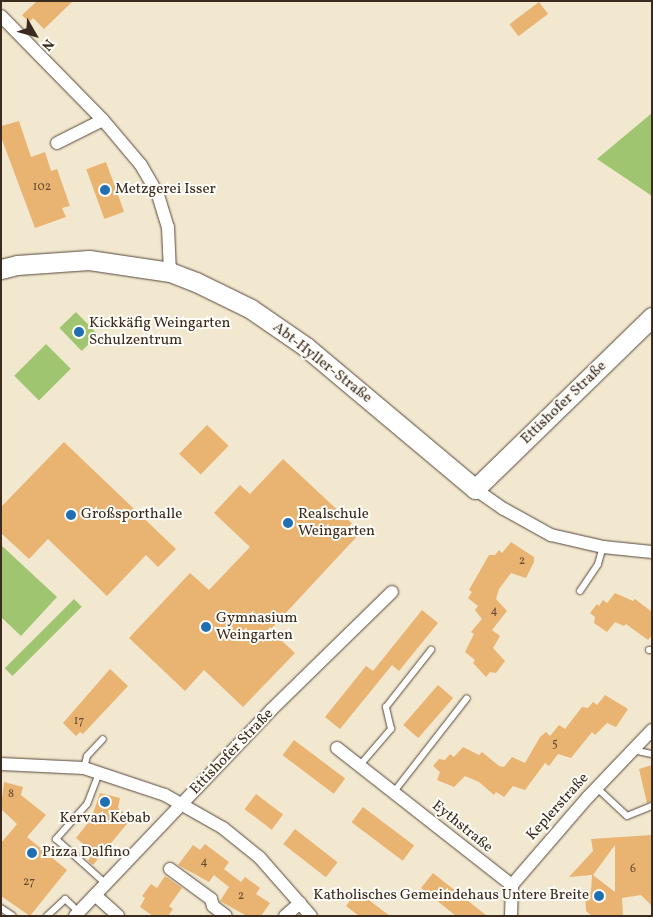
<!DOCTYPE html>
<html>
<head>
<meta charset="utf-8">
<style>
  body { margin:0 }
  #map { position:relative; width:653px; height:917px; overflow:hidden; background:#f2e8cf; font-family:Vollkorn,serif }
  div>[style] { position:absolute }
  [style*='--x'] { left:calc(var(--x)*1px); top:calc(var(--y)*1px); width:calc(var(--w)*1px); rotate:calc(var(--a)*1deg) }
  .green>* { inset:0; background:#9fc570; transform-origin:0 0 }
  .building>* { inset:0; background:#e9b371; transform-origin:0 0 }
  .roads { filter:drop-shadow(0 0 1px #564639) drop-shadow(0 0 1px #564639) }
  .lane>* { height:6px; margin:-3px; padding:0 3px; transform-origin:3px; border-radius:3px; background:#fff }
  .street>* { height:12px; margin:-6px; padding:0 6px; transform-origin:6px; border-radius:6px; background:#fff }
  .secondary>* { height:19px; margin:-9.5px; padding:0 9.5px; transform-origin:9.5px; border-radius:9.5px; background:#fff }
  .dots>* { width:14px; height:14px; translate:-50% -50%; box-sizing:border-box; border:2px solid #fdfcf7; border-radius:50% }
  span { translate:-50% -50%; white-space:nowrap; text-align:center; line-height:1.15; -webkit-text-stroke:4px #fdfcf7; paint-order:stroke }
  .number-label { font-size:12px; color:#664c33 }
  .number-label span { -webkit-text-stroke-width:0 }
  .poi-label { font-size:15px; color:#3b2a1e }
  .left { translate:0 -50%; text-align:left }
  .right { translate:-100% -50%; text-align:right }
  .street-label { font-size:15px; color:#3b2a1e }
  .frame { position:absolute; inset:0; border:2px solid #3b2a1e; pointer-events:none }
  .north { position:absolute; left:10px; top:10px; width:50px; height:50px; -webkit-text-stroke:4px #fdfcf7; paint-order:stroke; rotate:128deg; font-size:14px; font-weight:700; line-height:20px; text-align:center; color:#3b2a1e }
  .north::after { content:''; display:block; margin:auto; width:18px; height:22px; background:#3b2a1e; clip-path:polygon(50% 0,100% 100%,50% 72%,0 100%) }
</style>
</head>
<body>
<div id="map">
  <div class="green">
    <div style="clip-path:polygon(652px 113px,652px 196px,597px 159px)"></div>
    <div style="left:76px;top:312px;width:32px;height:23px;rotate:46deg"></div>
    <div style="left:46px;top:344px;width:35px;height:45px;rotate:45deg"></div>
    <div style="clip-path:polygon(1px 545px,57px 597px,21px 636px,1px 617px)"></div>
    <div style="left:74px;top:599px;width:11px;height:98px;rotate:45deg"></div>
  </div>
  <div class="building">
    <div style="clip-path:polygon(37px 1px,73px 1px,44px 29px,33px 18px,29px 22px,22px 15px)"></div>
    <div style="left:539px;top:2px;width:15px;height:37px;rotate:53deg"></div>
    <div style="clip-path:polygon(19px 121px,31px 157px,45px 152px,51px 171px,57px 169px,70px 206px,62px 208px,66px 217px,35px 228px,1px 137px,1px 126px)"></div>
    <div style="left:106px;top:162px;width:53px;height:21px;rotate:70deg"></div>
    <div style="left:207px;top:425px;width:30px;height:40px;rotate:44deg"></div>
    <div style="clip-path:polygon(64px 442px,176px 549px,158px 567px,146px 555px,107px 596px,48px 539px,29px 559px,1px 533px,1px 507px)"></div>
    <div style="clip-path:polygon(283px 459px,361px 532px,270px 630px,295px 653px,243px 707px,204px 670px,185px 691px,129px 638px,190px 573px,209px 590px,250px 547px,214px 513px,240px 485px,250px 494px)"></div>
    <div style="clip-path:polygon(511px 542px,534px 557px,534px 562px,526px 578px,511px 573px,499px 589px,496px 599px,507px 611px,492px 630px,500px 636px,493px 648px,505px 661px,496px 673px,490px 672px,486px 677px,473px 663px,475px 660px,465px 652px,474px 634px,471px 632px,482px 619px,475px 610px,478px 606px,468px 598px,472px 592px,469px 590px,489px 555px,495px 555px,499px 550px,502px 553px)"></div>
    <div style="clip-path:polygon(615px 593px,633px 601px,635px 599px,652px 612px,652px 635px,648px 640px,626px 624px,624px 626px,615px 622px,607px 632px,594px 623px,595px 617px,590px 613px,597px 604px,599px 606px,603px 600px,607px 603px)"></div>
    <div style="clip-path:polygon(422px 610px,438px 623px,399px 671px,392px 665px,340px 729px,325px 717px,366px 666px,373px 671px)"></div>
    <div style="clip-path:polygon(110px 669px,128px 686px,83px 734px,80px 732px,76px 736px,63px 723px)"></div>
    <div style="left:438px;top:685px;width:20px;height:53px;rotate:41deg"></div>
    <div style="clip-path:polygon(605px 695px,628px 709px,616px 727px,607px 723px,595px 735px,592px 732px,571px 758px,558px 754px,549px 766px,545px 763px,525px 790px,513px 786px,504px 797px,496px 792px,494px 795px,479px 782px,465px 776px,454px 787px,437px 780px,440px 772px,433px 766px,439px 759px,445px 760px,450px 754px,454px 757px,463px 747px,479px 755px,482px 752px,499px 766px,504px 767px,512px 757px,525px 763px,540px 737px,546px 732px,550px 736px,559px 725px,565px 729px,582px 707px,588px 708px,593px 702px,597px 705px)"></div>
    <div style="left:294px;top:740px;width:64px;height:19px;rotate:37deg"></div>
    <div style="clip-path:polygon(652px 765px,652px 801px,647px 803px,639px 769px)"></div>
    <div style="clip-path:polygon(4px 782px,23px 787px,21px 795px,46px 815px,27px 837px,67px 870px,30px 916px,1px 896px,1px 843px,17px 824px,1px 809px)"></div>
    <div style="clip-path:polygon(100px 793px,120px 798px,118px 808px,131px 819px,93px 865px,88px 861px,93px 852px,76px 838px,91px 819px)"></div>
    <div style="left:256px;top:794px;width:34px;height:19px;rotate:37deg"></div>
    <div style="left:363px;top:807px;width:64px;height:19px;rotate:37deg"></div>
    <div style="left:295px;top:829px;width:54px;height:19px;rotate:38deg"></div>
    <div style="clip-path:polygon(evenodd,652px 835px,652px 906px,641px 895px,622px 898px,623px 915px,592px 916px,586px 911px,585px 893px,591px 892px,592px 875px,569px 877px,593px 851px,591px 839px,652px 835px,615px 845px,615px 892px,593px 875px,615px 845px)"></div>
    <div style="clip-path:polygon(205px 844px,229px 862px,224px 869px,241px 882px,245px 877px,260px 888px,256px 894px,270px 903px,261px 916px,247px 916px,220px 901px,229px 887px,214px 875px,209px 882px,178px 865px,193px 845px,200px 850px)"></div>
    <div style="clip-path:polygon(433px 873px,477px 908px,487px 916px,456px 916px,421px 888px)"></div>
    <div style="clip-path:polygon(165px 876px,182px 888px,169px 906px,173px 909px,168px 916px,153px 916px,140px 907px,145px 898px,142px 896px,151px 884px,157px 888px)"></div>
    <div style="clip-path:polygon(357px 891px,374px 904px,390px 916px,359px 916px,346px 906px)"></div>
  </div>
  <div class="roads">
    <div class="lane">
      <div style="--x:580;--y:591;--w:32;--a:-56"></div>
      <div style="--x:598;--y:564;--w:18;--a:-74"></div>
      <div style="--x:649;--y:650;--w:3;--a:0"></div>
      <div style="--x:633;--y:750;--w:19;--a:12"></div>
      <div style="--x:360;--y:765;--w:48;--a:-49.3"></div>
      <div style="--x:391;--y:729;--w:23;--a:-103"></div>
      <div style="--x:386;--y:707;--w:73;--a:-51.7"></div>
      <div style="--x:84;--y:768;--w:12;--a:-76"></div>
      <div style="--x:87;--y:756;--w:23;--a:-47"></div>
      <div style="--x:99;--y:773;--w:33;--a:111"></div>
      <div style="--x:87;--y:804;--w:47;--a:131.5"></div>
      <div style="--x:56;--y:839;--w:67;--a:42"></div>
      <div style="--x:597;--y:788;--w:41;--a:43"></div>
      <div style="--x:627;--y:816;--w:27;--a:-22"></div>
      <div style="--x:393;--y:793;--w:120;--a:-52.1"></div>
      <div style="--x:1;--y:908;--w:14;--a:34"></div>
      <div style="--x:47;--y:916;--w:25;--a:-43"></div>
      <div style="--x:65;--y:899;--w:19;--a:43"></div>
    </div>
    <div class="street">
      <div style="--x:1;--y:16;--w:146;--a:45.6"></div>
      <div style="--x:103;--y:120;--w:59;--a:49.8"></div>
      <div style="--x:141;--y:165;--w:34;--a:60"></div>
      <div style="--x:158;--y:195;--w:34;--a:73"></div>
      <div style="--x:168;--y:227;--w:45;--a:87.5"></div>
      <div style="--x:57;--y:143;--w:51;--a:-26.6"></div>
      <div style="--x:475;--y:489;--w:35;--a:35"></div>
      <div style="--x:504;--y:509;--w:54;--a:29"></div>
      <div style="--x:551;--y:535;--w:53;--a:13"></div>
      <div style="--x:603;--y:547;--w:49;--a:5.8"></div>
      <div style="--x:337;--y:748;--w:222;--a:38.1"></div>
      <div style="--x:1;--y:764;--w:83;--a:2.8"></div>
      <div style="--x:84;--y:768;--w:85;--a:18.4"></div>
      <div style="--x:165;--y:795;--w:67;--a:29.6"></div>
      <div style="--x:223;--y:828;--w:48;--a:39"></div>
      <div style="--x:260;--y:858;--w:77;--a:48.7"></div>
      <div style="--x:170;--y:869;--w:51;--a:36.2"></div>
      <div style="--x:211;--y:899;--w:7;--a:74"></div>
      <div style="--x:213;--y:906;--w:16;--a:38"></div>
      <div style="--x:95;--y:895;--w:31;--a:42"></div>
      <div style="--x:75;--y:916;--w:284;--a:-46.4"></div>
      <div style="--x:271;--y:710;--w:169;--a:-44.3"></div>
      <div style="--x:285;--y:916;--w:20;--a:-41"></div>
      <div style="--x:511;--y:916;--w:31;--a:-88"></div>
      <div style="--x:512;--y:885;--w:116;--a:-49.2"></div>
      <div style="--x:588;--y:797;--w:93;--a:-46.3"></div>
    </div>
    <div class="secondary">
      <div style="--x:1;--y:269;--w:16;--a:-14"></div>
      <div style="--x:17;--y:265;--w:72;--a:-4"></div>
      <div style="--x:89;--y:260;--w:82;--a:8.4"></div>
      <div style="--x:170;--y:272;--w:28;--a:21"></div>
      <div style="--x:196;--y:282;--w:61;--a:26.1"></div>
      <div style="--x:251;--y:309;--w:67;--a:34.6"></div>
      <div style="--x:306;--y:347;--w:221;--a:40"></div>
      <div style="--x:475;--y:489;--w:247;--a:-44.2"></div>
    </div>
  </div>
  <div class="dots">
    <div style="left:105px;top:190px;background:#1f6fb2"></div>
    <div style="left:79px;top:332px;background:#1f6fb2"></div>
    <div style="left:71px;top:515px;background:#1f6fb2"></div>
    <div style="left:288px;top:523px;background:#1f6fb2"></div>
    <div style="left:206px;top:627px;background:#1f6fb2"></div>
    <div style="left:105px;top:802px;background:#1f6fb2"></div>
    <div style="left:32px;top:853px;background:#1f6fb2"></div>
    <div style="left:599px;top:896px;background:#1f6fb2"></div>
  </div>
  <div class="number-label">
    <span style="left:42px;top:188px">102</span>
    <span style="left:522px;top:562px">2</span>
    <span style="left:494px;top:612px">4</span>
    <span style="left:79px;top:722px">17</span>
    <span style="left:555px;top:745px">5</span>
    <span style="left:11px;top:795px">8</span>
    <span style="left:204px;top:863px">4</span>
    <span style="left:633px;top:870px">6</span>
    <span style="left:29px;top:883px">27</span>
    <span style="left:241px;top:897px">2</span>
  </div>
  <div class="poi-label">
    <span class="left" style="left:115px;top:190px">Metzgerei Isser</span>
    <span class="left" style="left:89px;top:332px">Kickkäfig Weingarten<br>Schulzentrum</span>
    <span class="left" style="left:298px;top:523px">Realschule<br>Weingarten</span>
    <span class="left" style="left:81px;top:515px">Großsporthalle</span>
    <span class="left" style="left:216px;top:627px">Gymnasium<br>Weingarten</span>
    <span style="left:105px;top:819px">Kervan Kebab</span>
    <span class="left" style="left:42px;top:853px">Pizza Dalfino</span>
    <span class="right" style="left:589px;top:896px">Katholisches Gemeindehaus Untere Breite</span>
  </div>
  <div class="street-label">
    <span style="left:322px;top:363px;rotate:38deg">Abt-Hyller-Straße</span>
    <span style="left:564px;top:403px;rotate:-44deg">Ettishofer Straße</span>
    <span style="left:232px;top:752px;rotate:-46deg">Ettishofer Straße</span>
    <span style="left:558px;top:807px;rotate:-48deg">Keplerstraße</span>
    <span style="left:462px;top:827px;rotate:39deg">Eythstraße</span>
  </div>
  <div class="frame"></div>
  <div class="north">N</div>
</div>
</body>
</html>
